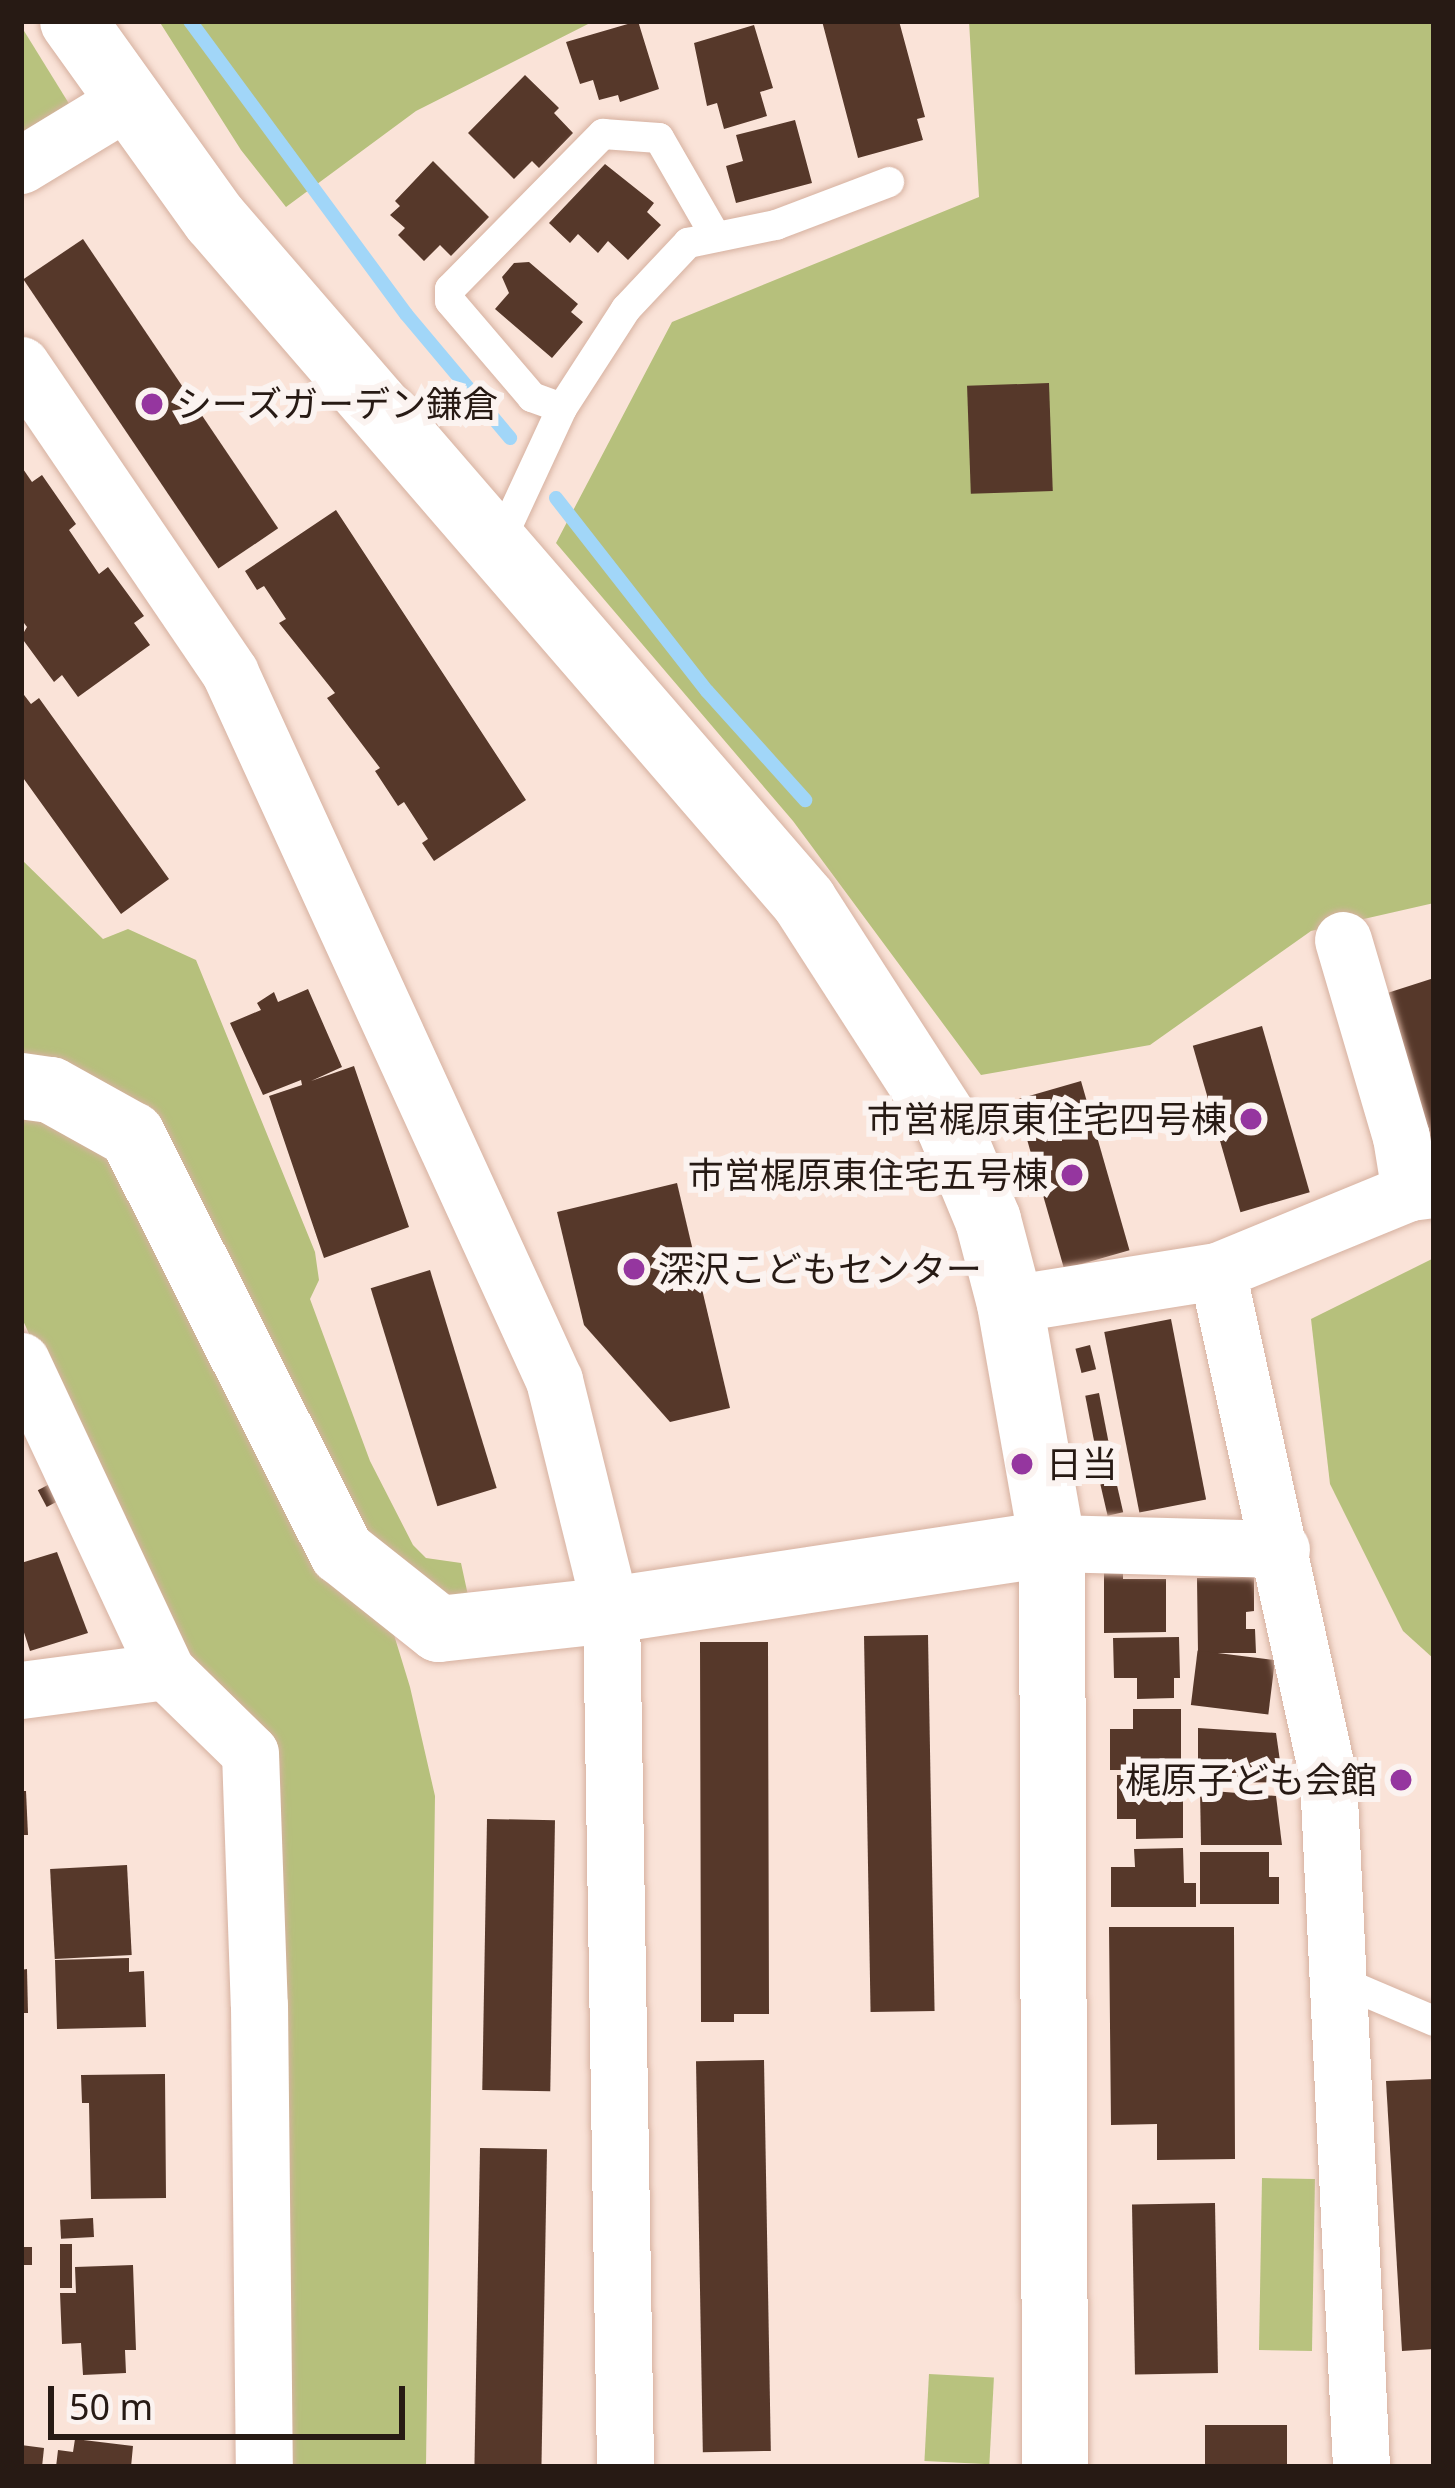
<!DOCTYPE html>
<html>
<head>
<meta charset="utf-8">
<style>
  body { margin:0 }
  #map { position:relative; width:1455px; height:2488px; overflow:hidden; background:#fae3d8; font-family:"Noto Sans","Noto Sans JP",sans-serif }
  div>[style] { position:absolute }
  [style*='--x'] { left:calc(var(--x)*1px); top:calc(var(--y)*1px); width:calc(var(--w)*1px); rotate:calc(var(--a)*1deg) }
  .green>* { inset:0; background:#b8c27e; transform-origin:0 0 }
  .forest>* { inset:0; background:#b6c07c }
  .stream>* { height:14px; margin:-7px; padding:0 7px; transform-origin:7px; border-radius:7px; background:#a1d6f8 }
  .building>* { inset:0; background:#56382a; transform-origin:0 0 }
  .roads { filter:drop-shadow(0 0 3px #d6b1a0) drop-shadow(0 0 3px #d6b1a0) }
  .service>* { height:30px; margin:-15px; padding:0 15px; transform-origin:15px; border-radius:15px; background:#fff }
  .minor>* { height:57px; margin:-28.5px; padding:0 28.5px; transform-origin:28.5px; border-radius:28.5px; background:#fff }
  .tertiary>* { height:66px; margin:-33px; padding:0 33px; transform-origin:33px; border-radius:33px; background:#fff }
  .dots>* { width:33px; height:33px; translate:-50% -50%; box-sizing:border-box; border:6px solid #fbf3f0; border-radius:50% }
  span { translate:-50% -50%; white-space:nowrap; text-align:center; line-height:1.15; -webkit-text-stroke:12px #fbf3f0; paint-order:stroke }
  .poi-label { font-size:36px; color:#271a14 }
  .left { translate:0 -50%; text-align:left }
  .right { translate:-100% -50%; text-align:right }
  .frame { position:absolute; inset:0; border:24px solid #271a14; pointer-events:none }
  .scale { position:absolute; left:48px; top:2386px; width:357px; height:54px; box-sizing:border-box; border:6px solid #271a14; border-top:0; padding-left:15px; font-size:36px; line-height:42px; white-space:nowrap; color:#271a14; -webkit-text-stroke:9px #fbf3f0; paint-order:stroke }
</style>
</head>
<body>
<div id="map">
  <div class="green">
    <div style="clip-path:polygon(21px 26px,76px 115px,21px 150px)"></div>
    <div style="left:1262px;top:2178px;width:53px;height:172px;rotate:1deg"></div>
    <div style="left:929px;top:2374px;width:65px;height:87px;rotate:3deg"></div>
  </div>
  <div class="forest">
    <div style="clip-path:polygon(159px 21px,594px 21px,416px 111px,286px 207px,241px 150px)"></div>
    <div style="clip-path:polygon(969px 21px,1434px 21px,1434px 903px,1311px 931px,1150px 1045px,981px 1075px,793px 821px,556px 543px,672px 322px,979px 197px)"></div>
    <div style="clip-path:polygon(21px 859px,103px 939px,128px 929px,196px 960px,315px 1252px,319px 1280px,310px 1299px,370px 1461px,413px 1545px,426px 1558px,461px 1563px,469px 1600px,417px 1585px,369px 1549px,212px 1230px,21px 1064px)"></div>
    <div style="clip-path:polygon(21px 1109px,117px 1150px,391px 1625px,410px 1687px,435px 1796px,426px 2467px,280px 2467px,265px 1765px,169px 1644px,21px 1316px)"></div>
    <div style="clip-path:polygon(1434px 1258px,1434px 1659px,1403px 1631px,1330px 1484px,1311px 1319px)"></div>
  </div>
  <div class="stream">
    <div style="--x:190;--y:21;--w:364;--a:53.6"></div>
    <div style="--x:406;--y:314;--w:162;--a:50"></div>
    <div style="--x:556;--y:498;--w:245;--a:52"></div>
    <div style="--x:707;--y:691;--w:147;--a:48"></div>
  </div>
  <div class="building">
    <div style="clip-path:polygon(638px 21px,659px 89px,620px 102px,618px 95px,599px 100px,593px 80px,580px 84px,566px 42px)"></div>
    <div style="clip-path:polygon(822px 21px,899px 21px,925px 117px,917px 119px,923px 140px,858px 158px)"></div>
    <div style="clip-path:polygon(754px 25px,773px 88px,760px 92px,767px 116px,724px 129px,717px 103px,707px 106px,694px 43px)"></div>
    <div style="clip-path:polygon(525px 75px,559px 108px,554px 113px,573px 133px,539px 168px,532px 161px,514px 179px,468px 133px)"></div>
    <div style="clip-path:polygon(795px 120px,812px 183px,736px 203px,726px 166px,743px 161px,736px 135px)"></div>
    <div style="clip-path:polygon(433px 161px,489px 217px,451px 256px,440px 245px,424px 261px,398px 235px,405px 228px,390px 215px,400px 206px,395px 201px)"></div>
    <div style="clip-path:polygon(605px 164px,654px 203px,647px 212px,661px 225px,628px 260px,608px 241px,598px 253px,578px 234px,570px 243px,549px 223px)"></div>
    <div style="left:83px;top:239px;width:349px;height:72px;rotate:56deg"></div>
    <div style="clip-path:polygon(529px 262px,578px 304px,571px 312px,583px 322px,552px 358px,495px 309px,509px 293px,502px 277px,514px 263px)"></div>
    <div style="left:1049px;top:383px;width:108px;height:82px;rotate:88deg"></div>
    <div style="clip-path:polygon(21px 466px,32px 482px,42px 475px,76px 524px,69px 530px,99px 574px,108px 567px,144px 616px,134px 623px,150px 645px,78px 697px,62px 675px,54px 682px,21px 637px,27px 627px,21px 619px)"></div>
    <div style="clip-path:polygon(336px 510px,526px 800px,434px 861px,422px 843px,428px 839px,404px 802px,398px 806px,375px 771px,380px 768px,327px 698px,335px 693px,279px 623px,286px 619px,264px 586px,257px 590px,245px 571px)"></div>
    <div style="clip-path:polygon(21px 691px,31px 704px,39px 698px,169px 879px,121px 914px,21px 775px)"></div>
    <div style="clip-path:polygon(1434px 978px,1434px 1163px,1378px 996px)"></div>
    <div style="clip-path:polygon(308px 989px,342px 1067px,311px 1081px,354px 1066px,409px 1227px,324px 1258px,269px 1096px,302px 1085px,301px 1080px,263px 1095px,230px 1023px,261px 1010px,257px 1003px,274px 992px,278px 1002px)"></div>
    <div style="left:1262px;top:1026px;width:173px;height:72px;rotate:74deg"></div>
    <div style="left:1081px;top:1081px;width:176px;height:68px;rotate:74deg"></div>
    <div style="clip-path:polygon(677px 1183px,730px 1408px,670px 1422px,584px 1325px,557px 1212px)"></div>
    <div style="left:430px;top:1270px;width:228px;height:62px;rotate:73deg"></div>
    <div style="left:1171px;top:1319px;width:184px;height:68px;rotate:79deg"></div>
    <div style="left:1090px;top:1345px;width:25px;height:15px;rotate:76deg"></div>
    <div style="left:1099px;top:1393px;width:63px;height:14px;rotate:79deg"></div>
    <div style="left:59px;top:1479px;width:19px;height:24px;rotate:62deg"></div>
    <div style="left:1116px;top:1481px;width:32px;height:16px;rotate:77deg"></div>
    <div style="clip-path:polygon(57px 1552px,88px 1633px,30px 1651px,21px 1623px,21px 1563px)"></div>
    <div style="clip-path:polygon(1123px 1566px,1123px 1579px,1166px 1579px,1166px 1632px,1104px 1633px,1104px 1567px)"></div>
    <div style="clip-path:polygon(1254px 1577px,1254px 1611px,1246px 1612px,1246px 1629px,1255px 1629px,1256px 1653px,1198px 1653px,1197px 1578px)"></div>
    <div style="left:928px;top:1635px;width:376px;height:64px;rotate:89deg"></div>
    <div style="clip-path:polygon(1179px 1637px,1180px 1678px,1174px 1678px,1174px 1698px,1137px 1699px,1137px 1678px,1114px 1678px,1113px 1638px)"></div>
    <div style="clip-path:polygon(700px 1642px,768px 1642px,769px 2014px,734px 2014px,734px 2022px,701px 2022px)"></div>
    <div style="left:1275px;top:1660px;width:55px;height:78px;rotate:97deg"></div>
    <div style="clip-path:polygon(1133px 1709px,1181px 1709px,1181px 1770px,1110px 1770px,1110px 1729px,1133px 1729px)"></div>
    <div style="clip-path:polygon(1198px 1728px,1276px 1733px,1283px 1782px,1198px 1783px)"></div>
    <div style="clip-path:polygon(1176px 1774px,1176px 1788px,1183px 1788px,1183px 1838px,1136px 1839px,1136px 1819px,1117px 1819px,1117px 1775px)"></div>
    <div style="clip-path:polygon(1200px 1790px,1276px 1796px,1282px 1845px,1201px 1845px)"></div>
    <div style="clip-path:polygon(21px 1791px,26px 1791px,28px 1835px,21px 1835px)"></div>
    <div style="left:487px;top:1819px;width:68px;height:271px;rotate:1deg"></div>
    <div style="clip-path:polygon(1183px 1848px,1184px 1883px,1196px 1883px,1196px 1907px,1111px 1907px,1111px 1867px,1135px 1867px,1134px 1849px)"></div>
    <div style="clip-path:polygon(1200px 1852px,1269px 1852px,1269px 1877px,1279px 1877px,1279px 1904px,1200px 1904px)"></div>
    <div style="left:127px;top:1865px;width:90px;height:77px;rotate:87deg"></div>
    <div style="clip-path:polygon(1109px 1927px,1234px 1927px,1235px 2159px,1157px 2160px,1157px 2124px,1111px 2125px)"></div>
    <div style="clip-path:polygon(129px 1958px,129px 1972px,144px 1971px,146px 2027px,57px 2029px,55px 1960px)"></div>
    <div style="clip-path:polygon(27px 1969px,28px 2013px,21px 2013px,21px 1970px)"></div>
    <div style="left:764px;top:2060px;width:391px;height:68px;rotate:89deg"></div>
    <div style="clip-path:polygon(165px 2074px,166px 2198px,91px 2199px,89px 2103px,82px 2103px,81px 2075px)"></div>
    <div style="clip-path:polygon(1434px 2079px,1434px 2349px,1402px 2351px,1386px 2081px)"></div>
    <div style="left:480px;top:2148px;width:67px;height:319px;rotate:1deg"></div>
    <div style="left:1215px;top:2203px;width:170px;height:83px;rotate:89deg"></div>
    <div style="left:93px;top:2218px;width:19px;height:33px;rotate:87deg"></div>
    <div style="left:60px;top:2244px;width:12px;height:44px"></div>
    <div style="left:21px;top:2247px;width:11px;height:18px"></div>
    <div style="clip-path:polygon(133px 2265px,136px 2350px,125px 2350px,126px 2373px,83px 2375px,81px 2343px,62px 2344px,60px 2293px,76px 2293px,75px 2267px)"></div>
    <div style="left:1205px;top:2425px;width:82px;height:42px"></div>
    <div style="clip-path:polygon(75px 2439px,133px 2446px,131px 2467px,56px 2467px,58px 2450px,73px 2452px)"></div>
    <div style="clip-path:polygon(21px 2445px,44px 2448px,42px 2467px,21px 2467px)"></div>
  </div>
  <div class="roads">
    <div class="service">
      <div style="--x:562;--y:408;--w:32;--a:-160"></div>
      <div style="--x:532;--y:397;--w:126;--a:-130.5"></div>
      <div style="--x:450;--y:301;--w:12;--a:-90"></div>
      <div style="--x:450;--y:289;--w:218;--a:-45.4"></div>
      <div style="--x:603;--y:134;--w:56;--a:4.1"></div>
      <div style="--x:659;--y:138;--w:114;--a:60.1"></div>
      <div style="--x:498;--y:546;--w:152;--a:-65.1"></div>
      <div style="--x:562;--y:408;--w:118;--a:-57.1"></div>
      <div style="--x:626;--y:309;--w:91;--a:-46.8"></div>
      <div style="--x:688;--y:243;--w:90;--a:-11.6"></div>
      <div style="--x:776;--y:225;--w:121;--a:-20.8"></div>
      <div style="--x:1335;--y:1979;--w:108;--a:23"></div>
    </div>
    <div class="minor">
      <div style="--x:21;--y:165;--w:125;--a:-31.3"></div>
      <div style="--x:21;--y:365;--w:372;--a:55.8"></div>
      <div style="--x:230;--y:673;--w:778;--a:65.38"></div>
      <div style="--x:554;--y:1380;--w:237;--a:76.1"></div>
      <div style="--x:611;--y:1610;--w:857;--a:89.06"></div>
      <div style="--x:1343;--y:940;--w:205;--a:73.6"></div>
      <div style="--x:1401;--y:1137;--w:56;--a:80.7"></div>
      <div style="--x:1217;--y:1271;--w:518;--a:77.63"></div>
      <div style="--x:1328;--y:1777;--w:691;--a:87.26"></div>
      <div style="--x:1010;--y:1304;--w:210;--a:-9.1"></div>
      <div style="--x:1217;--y:1271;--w:209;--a:-22.3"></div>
      <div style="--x:1410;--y:1192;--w:24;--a:-7"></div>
      <div style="--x:21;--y:1361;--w:342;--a:64.9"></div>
      <div style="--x:166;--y:1671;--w:117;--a:44.3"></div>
      <div style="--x:250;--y:1753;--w:252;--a:88"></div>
      <div style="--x:259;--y:2005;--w:462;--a:89.4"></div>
      <div style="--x:1052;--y:1543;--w:229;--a:1.5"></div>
      <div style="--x:21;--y:1690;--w:146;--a:-7.5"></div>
    </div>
    <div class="tertiary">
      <div style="--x:73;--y:21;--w:244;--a:54.4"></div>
      <div style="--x:215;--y:219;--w:901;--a:49.18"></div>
      <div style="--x:804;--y:901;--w:268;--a:57.2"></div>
      <div style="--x:949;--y:1126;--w:102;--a:67.5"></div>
      <div style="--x:988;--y:1220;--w:87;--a:75.3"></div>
      <div style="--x:1010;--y:1304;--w:243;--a:80"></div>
      <div style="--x:1052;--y:1543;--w:924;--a:89.81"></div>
      <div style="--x:21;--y:1086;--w:30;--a:8"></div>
      <div style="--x:51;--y:1090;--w:93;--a:29.1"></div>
      <div style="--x:132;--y:1135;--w:467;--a:63.3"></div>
      <div style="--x:342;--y:1552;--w:124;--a:38.4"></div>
      <div style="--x:439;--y:1629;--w:173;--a:-6.3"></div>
      <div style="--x:611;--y:1610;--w:446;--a:-8.6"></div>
    </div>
  </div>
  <div class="dots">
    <div style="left:152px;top:404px;background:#95369f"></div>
    <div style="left:1251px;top:1119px;background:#95369f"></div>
    <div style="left:1072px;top:1175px;background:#95369f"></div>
    <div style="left:634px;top:1269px;background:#95369f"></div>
    <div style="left:1022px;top:1464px;background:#95369f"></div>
    <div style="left:1401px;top:1780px;background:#95369f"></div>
  </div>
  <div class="poi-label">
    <span class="left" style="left:176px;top:404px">シーズガーデン鎌倉</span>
    <span class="right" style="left:1227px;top:1119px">市営梶原東住宅四号棟</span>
    <span class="right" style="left:1048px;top:1175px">市営梶原東住宅五号棟</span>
    <span class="left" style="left:658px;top:1269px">深沢こどもセンター</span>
    <span class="left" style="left:1046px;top:1464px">日当</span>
    <span class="right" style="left:1377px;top:1780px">梶原子ども会館</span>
  </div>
  <div class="frame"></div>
  <div class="scale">50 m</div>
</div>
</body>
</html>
